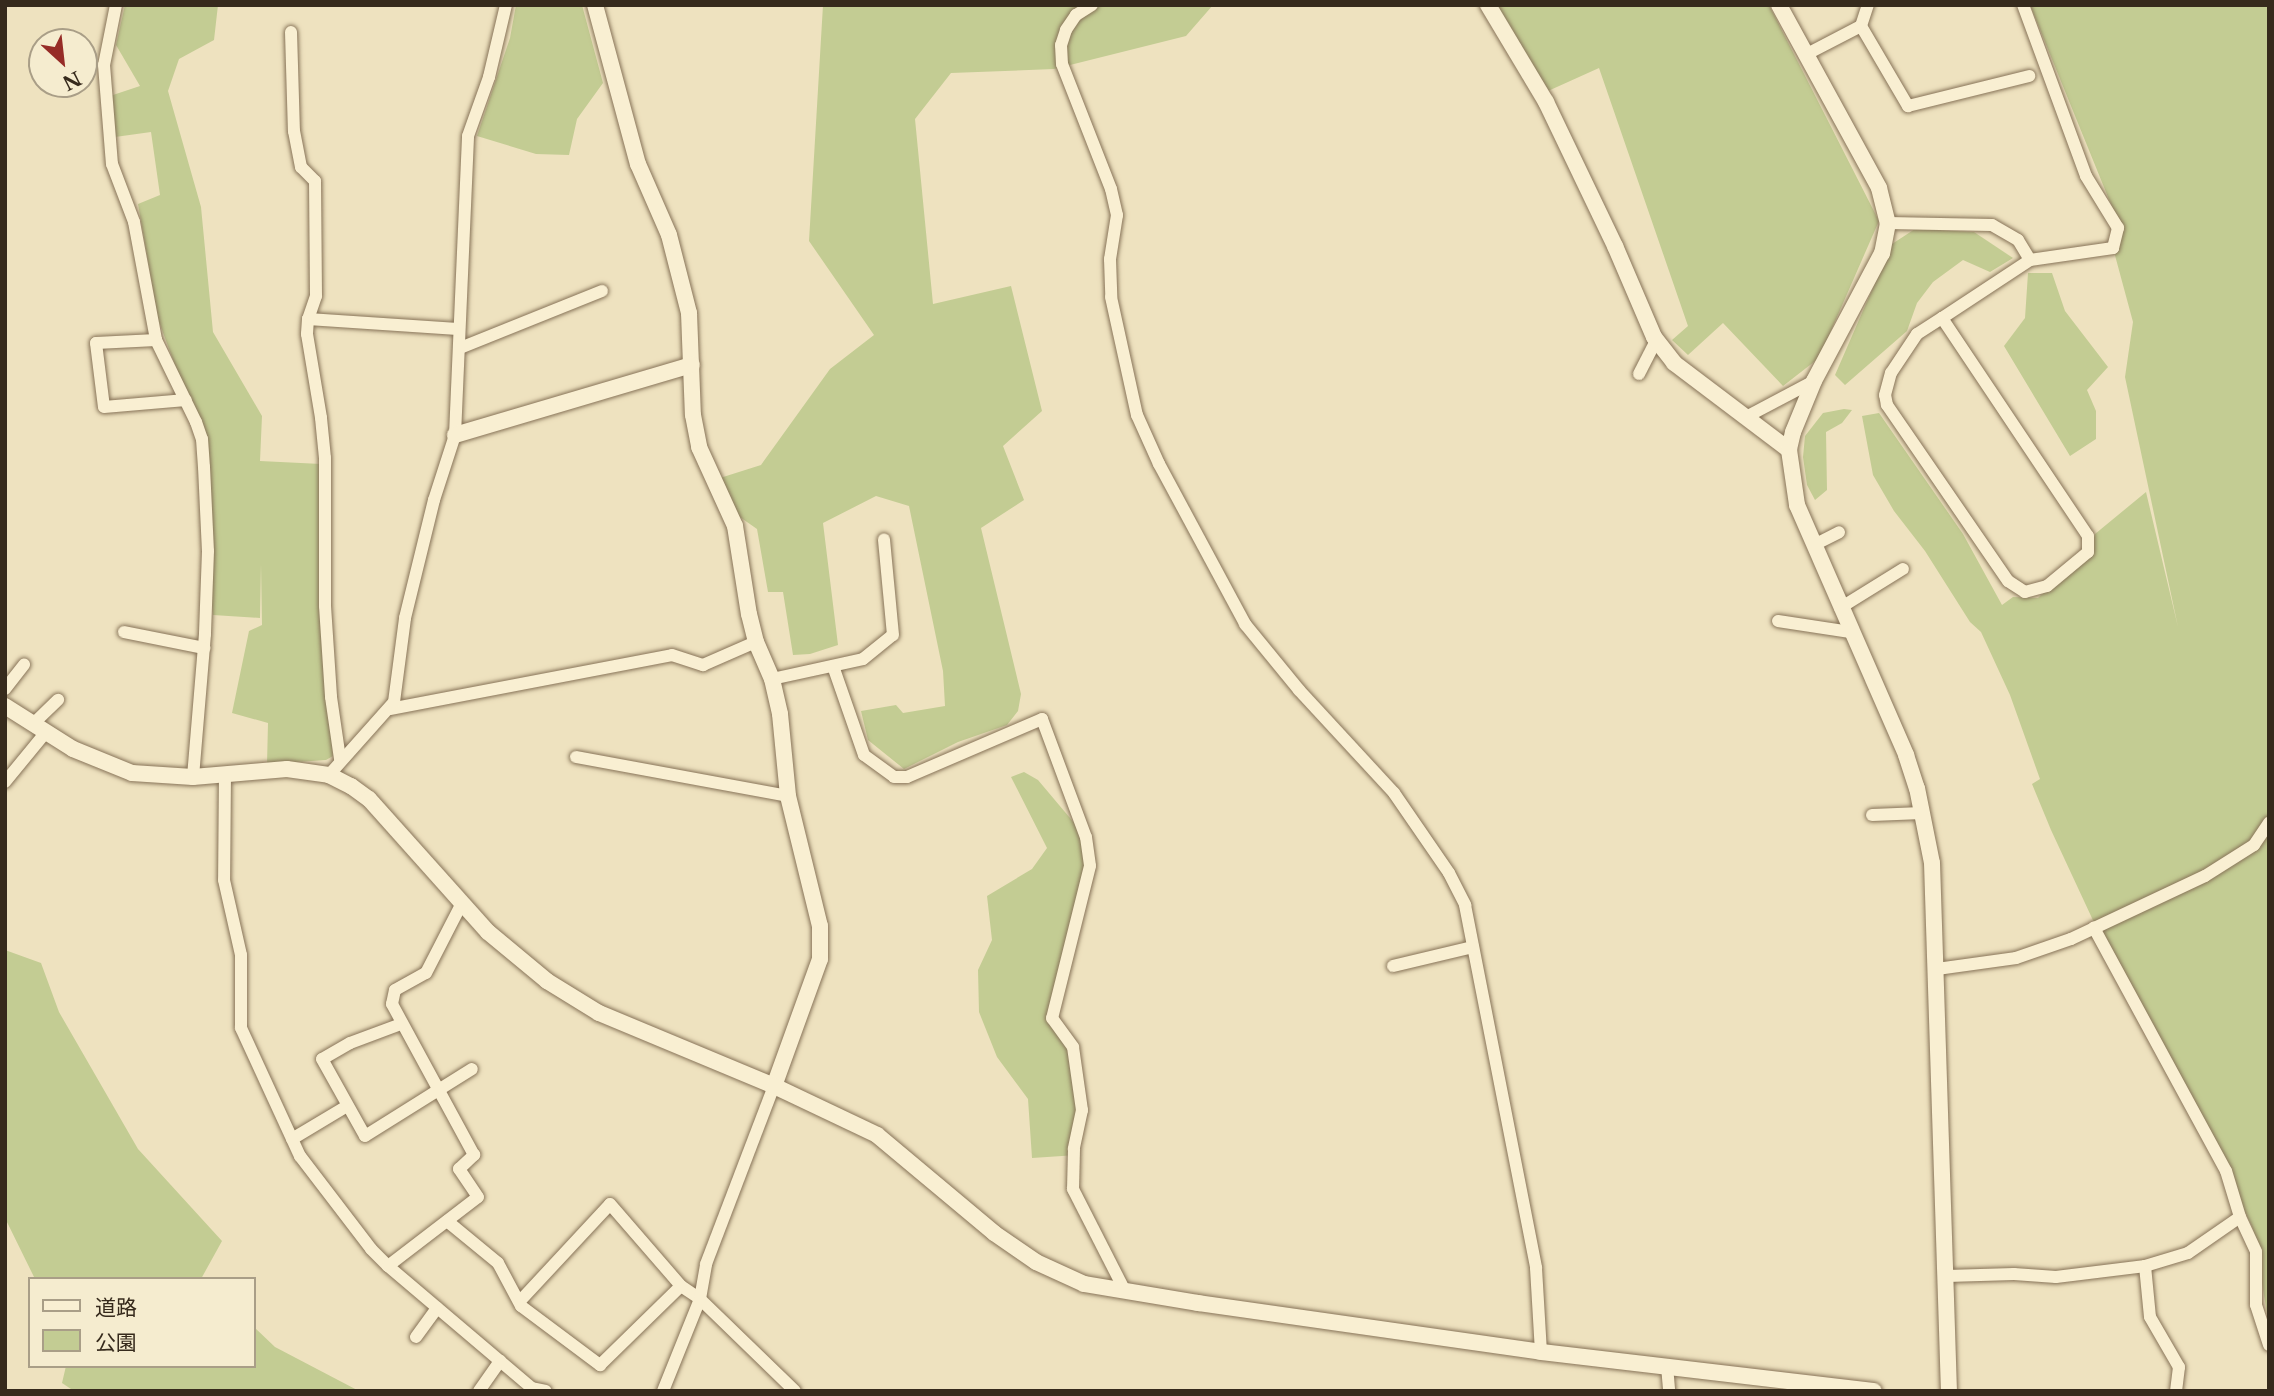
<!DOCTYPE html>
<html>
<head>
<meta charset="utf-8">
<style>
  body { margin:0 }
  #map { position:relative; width:2274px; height:1396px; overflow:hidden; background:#eee2bf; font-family:"Libre Baskerville","Noto Sans JP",serif }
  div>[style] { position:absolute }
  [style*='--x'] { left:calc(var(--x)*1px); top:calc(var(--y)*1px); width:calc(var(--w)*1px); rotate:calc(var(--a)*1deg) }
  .green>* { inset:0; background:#c3cc93 }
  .roads { filter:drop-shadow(0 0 2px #877358) drop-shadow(0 0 2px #877358) }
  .minor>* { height:12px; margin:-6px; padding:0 6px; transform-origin:6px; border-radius:6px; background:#f9efd2 }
  .tertiary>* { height:16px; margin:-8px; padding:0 8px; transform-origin:8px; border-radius:8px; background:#f9efd2 }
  span { translate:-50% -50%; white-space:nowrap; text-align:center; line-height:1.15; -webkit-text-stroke:7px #f5eccf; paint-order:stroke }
  .frame { position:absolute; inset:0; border:7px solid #362a1c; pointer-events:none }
  .legend { position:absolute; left:28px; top:1277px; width:228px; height:91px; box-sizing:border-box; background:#f5eccf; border:2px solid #a99e87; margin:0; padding:9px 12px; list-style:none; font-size:21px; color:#362a1c }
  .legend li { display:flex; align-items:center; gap:14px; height:35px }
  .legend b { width:35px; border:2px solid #a99e87 }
  .north { position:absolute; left:28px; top:28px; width:70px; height:70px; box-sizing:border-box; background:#f5eccf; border:2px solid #a99e87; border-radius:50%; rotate:153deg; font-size:19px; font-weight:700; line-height:28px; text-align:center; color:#362a1c }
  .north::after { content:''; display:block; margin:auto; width:24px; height:32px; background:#962c27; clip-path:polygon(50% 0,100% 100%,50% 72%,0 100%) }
</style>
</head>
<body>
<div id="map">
  <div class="green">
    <div style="clip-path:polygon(125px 5px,218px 5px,214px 40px,179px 59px,168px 91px,201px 207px,213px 332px,262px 416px,260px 461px,321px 464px,322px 633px,333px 756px,326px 760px,267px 764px,268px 723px,232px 713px,249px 631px,262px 625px,261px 564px,260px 618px,213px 615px,196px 422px,158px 319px,138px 204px,160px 195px,151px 132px,115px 137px,110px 96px,140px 86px,116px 45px)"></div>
    <div style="clip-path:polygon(516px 5px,582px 5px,603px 83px,577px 119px,569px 155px,536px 154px,477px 136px,510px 38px)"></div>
    <div style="clip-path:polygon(823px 5px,1213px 5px,1186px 36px,1054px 69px,951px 73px,915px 119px,933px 304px,1011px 286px,1042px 411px,1003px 446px,1024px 500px,981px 528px,1021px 694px,1018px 711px,1007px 725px,958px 742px,904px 769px,868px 740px,861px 711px,896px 705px,903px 713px,945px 706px,943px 671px,909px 506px,876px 496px,823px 523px,838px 645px,810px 654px,793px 655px,783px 592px,768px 592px,757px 529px,737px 515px,720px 478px,761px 465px,830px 369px,874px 335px,809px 241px)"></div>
    <div style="clip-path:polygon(1495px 5px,1769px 5px,1879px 221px,1819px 358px,1783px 386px,1723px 323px,1688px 355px,1672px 340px,1688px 326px,1599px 68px,1548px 91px)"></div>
    <div style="clip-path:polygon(2030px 5px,2269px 5px,2269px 1325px,2253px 1229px,2226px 1171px,2111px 959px,2051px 830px,2032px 784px,2040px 779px,2010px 695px,1981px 632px,1970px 622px,1925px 551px,1894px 511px,1873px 475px,1862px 416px,1879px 413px,1963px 534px,2002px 605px,2013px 597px,2038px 598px,2092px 544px,2095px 534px,2146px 492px,2178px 627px,2125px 377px,2133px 322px,2113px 248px,2121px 229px)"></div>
    <div style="clip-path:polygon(1915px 229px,1974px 232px,2013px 258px,1990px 272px,1963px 260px,1933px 282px,1917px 303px,1907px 331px,1845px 385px,1835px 375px,1892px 244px)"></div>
    <div style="clip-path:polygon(2028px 273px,2052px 273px,2065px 311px,2108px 367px,2087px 390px,2096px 411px,2096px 439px,2070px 456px,2004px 346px,2025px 318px)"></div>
    <div style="clip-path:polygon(1844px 409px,1852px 410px,1842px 423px,1826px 432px,1827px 490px,1815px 500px,1807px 485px,1803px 457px,1805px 436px,1823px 413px)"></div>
    <div style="clip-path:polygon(1024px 772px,1038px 780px,1086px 837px,1086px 875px,1052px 1018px,1073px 1047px,1082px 1095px,1077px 1155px,1032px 1158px,1028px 1099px,997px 1057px,979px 1012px,978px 970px,992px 940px,987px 896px,1032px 869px,1047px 848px,1011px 777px)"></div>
    <div style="clip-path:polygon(5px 950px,41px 963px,59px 1012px,138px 1149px,222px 1241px,201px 1279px,35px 1279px,5px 1218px)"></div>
    <div style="clip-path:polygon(254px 1327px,275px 1347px,359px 1391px,74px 1391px,62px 1383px,66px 1366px,254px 1366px)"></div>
  </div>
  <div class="roads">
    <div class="minor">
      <div style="--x:116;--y:5;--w:61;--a:101.3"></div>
      <div style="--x:104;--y:65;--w:99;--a:85.4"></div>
      <div style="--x:112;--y:164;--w:62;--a:69.2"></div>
      <div style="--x:134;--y:222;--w:120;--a:79.4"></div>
      <div style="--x:156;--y:340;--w:91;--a:64"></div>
      <div style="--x:196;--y:422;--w:18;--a:71"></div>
      <div style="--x:202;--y:439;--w:28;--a:86"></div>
      <div style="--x:204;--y:467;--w:84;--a:87.3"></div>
      <div style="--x:208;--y:551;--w:83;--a:92.1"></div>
      <div style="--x:205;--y:634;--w:144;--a:94.8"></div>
      <div style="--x:1092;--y:5;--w:19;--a:148"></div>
      <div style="--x:1076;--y:15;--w:18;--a:124"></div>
      <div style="--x:1066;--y:30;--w:16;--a:108"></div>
      <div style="--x:1061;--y:45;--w:19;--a:87"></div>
      <div style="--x:1062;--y:64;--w:134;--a:68.6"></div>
      <div style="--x:1111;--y:189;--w:27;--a:77"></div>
      <div style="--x:1117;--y:215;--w:45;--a:99"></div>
      <div style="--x:1110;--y:259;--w:38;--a:88"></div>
      <div style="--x:1111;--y:297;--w:121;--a:77.6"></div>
      <div style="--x:1137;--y:415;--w:54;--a:65.8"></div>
      <div style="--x:1159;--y:464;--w:182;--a:61.7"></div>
      <div style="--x:1245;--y:624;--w:85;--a:50.7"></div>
      <div style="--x:1299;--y:690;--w:140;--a:47.3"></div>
      <div style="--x:1394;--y:793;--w:97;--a:55.5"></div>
      <div style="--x:1449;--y:873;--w:36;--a:63"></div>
      <div style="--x:1465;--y:905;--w:370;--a:78.9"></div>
      <div style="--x:1536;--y:1268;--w:84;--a:86.6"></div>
      <div style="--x:1861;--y:26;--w:22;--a:-72"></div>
      <div style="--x:291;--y:32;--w:99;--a:88.3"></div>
      <div style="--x:294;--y:131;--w:37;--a:79"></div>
      <div style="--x:301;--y:167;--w:20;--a:45"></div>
      <div style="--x:315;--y:181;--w:115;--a:89.5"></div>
      <div style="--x:316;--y:296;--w:24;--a:109"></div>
      <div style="--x:308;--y:319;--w:15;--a:94"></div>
      <div style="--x:307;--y:334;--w:85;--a:80.5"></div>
      <div style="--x:321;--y:418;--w:40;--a:84.3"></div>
      <div style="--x:325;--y:458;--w:148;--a:90"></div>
      <div style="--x:325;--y:606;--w:91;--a:86.2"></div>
      <div style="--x:331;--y:697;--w:63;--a:81.7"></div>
      <div style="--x:1807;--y:54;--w:61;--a:-27.4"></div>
      <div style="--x:1861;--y:26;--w:93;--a:59.6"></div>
      <div style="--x:1908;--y:106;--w:125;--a:-13.9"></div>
      <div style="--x:1888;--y:223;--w:104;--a:1.1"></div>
      <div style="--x:1992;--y:225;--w:30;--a:30"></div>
      <div style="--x:2018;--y:240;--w:23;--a:59"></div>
      <div style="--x:1942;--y:318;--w:262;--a:56.2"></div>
      <div style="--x:2088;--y:536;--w:16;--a:90"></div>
      <div style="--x:2088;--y:552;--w:53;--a:140.3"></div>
      <div style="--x:2047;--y:586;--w:23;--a:165"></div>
      <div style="--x:2025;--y:592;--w:20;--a:-147"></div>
      <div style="--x:2008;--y:581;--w:214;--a:-124.5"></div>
      <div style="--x:1887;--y:405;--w:10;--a:-101"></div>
      <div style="--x:1885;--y:395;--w:23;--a:-75"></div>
      <div style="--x:1891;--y:373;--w:47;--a:-56.3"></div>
      <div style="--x:1917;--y:334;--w:30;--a:-33"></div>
      <div style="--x:1942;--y:318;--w:105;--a:-33.4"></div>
      <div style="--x:2030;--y:260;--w:84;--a:-8.2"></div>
      <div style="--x:2113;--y:248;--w:21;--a:-76"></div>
      <div style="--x:2118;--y:228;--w:61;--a:-121.6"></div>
      <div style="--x:2086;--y:176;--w:182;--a:-110.2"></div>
      <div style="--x:308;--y:319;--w:150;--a:3.8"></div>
      <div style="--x:156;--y:340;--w:60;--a:177.1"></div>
      <div style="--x:96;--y:343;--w:64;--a:82.9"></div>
      <div style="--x:104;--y:407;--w:82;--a:-4.9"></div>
      <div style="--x:460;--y:348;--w:153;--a:-21.9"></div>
      <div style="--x:1639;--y:374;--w:37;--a:-63"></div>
      <div style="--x:1748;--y:416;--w:75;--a:-27.9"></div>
      <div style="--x:1814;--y:545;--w:28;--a:-27"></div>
      <div style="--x:1840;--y:608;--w:74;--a:-31.8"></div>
      <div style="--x:1778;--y:621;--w:73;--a:8.7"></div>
      <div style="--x:124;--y:632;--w:82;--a:11.3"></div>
      <div style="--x:833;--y:666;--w:94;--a:70.8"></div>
      <div style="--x:864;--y:755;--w:37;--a:36"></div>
      <div style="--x:894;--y:777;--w:13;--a:0"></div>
      <div style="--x:907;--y:777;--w:147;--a:-23.2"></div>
      <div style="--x:1042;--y:719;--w:126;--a:69.6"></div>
      <div style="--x:1086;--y:837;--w:29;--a:82"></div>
      <div style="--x:1090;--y:866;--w:157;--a:104"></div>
      <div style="--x:1052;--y:1018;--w:36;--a:54"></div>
      <div style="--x:1073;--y:1047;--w:64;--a:81.9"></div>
      <div style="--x:1082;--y:1110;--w:40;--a:102"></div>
      <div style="--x:1074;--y:1149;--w:40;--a:91.4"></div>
      <div style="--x:1073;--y:1189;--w:112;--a:63"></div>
      <div style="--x:772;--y:679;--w:93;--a:-12.4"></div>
      <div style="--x:863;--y:659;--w:38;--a:-39"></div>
      <div style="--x:893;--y:635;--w:96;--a:-95.4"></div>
      <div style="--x:5;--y:689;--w:31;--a:-52"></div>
      <div style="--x:390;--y:709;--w:287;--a:-10.8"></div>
      <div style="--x:672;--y:655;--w:33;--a:18"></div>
      <div style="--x:703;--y:665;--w:58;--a:-23.5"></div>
      <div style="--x:33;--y:724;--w:35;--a:-44"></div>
      <div style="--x:576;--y:757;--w:216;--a:10.4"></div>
      <div style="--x:225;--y:774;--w:106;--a:90.5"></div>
      <div style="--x:224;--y:880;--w:77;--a:77.2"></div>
      <div style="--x:241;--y:955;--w:73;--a:90"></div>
      <div style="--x:241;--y:1028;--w:141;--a:65.3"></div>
      <div style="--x:300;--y:1156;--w:117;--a:52.6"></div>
      <div style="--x:371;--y:1249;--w:24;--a:45"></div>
      <div style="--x:388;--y:1266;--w:189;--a:40.3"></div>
      <div style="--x:532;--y:1388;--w:14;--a:12"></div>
      <div style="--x:329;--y:775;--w:98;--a:-48.3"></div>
      <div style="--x:394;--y:702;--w:85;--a:-82.5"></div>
      <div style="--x:405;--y:618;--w:122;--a:-76.2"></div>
      <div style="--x:434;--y:500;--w:68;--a:-72.1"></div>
      <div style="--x:455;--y:435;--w:299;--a:-87.5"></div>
      <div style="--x:468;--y:136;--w:63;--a:-70.4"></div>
      <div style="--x:489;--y:77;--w:74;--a:-76.7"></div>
      <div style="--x:5;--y:782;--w:65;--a:-50.6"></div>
      <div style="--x:1872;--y:815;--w:50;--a:-2.3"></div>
      <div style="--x:1393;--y:966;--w:82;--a:-13.4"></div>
      <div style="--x:1937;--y:969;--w:80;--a:-7.9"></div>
      <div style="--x:2016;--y:958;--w:58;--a:-19.1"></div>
      <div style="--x:2071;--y:939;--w:148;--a:-25.2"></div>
      <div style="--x:2205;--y:876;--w:58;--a:-32.3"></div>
      <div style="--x:2254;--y:845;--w:27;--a:-56"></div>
      <div style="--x:401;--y:1024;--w:54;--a:159.6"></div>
      <div style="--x:350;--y:1043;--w:32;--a:150"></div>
      <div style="--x:322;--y:1059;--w:88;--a:60.8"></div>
      <div style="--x:365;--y:1136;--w:126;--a:-32.1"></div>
      <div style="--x:292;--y:1139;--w:64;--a:-31"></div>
      <div style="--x:2240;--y:1217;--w:38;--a:65"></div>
      <div style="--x:2256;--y:1252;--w:53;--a:90"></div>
      <div style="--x:2256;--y:1305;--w:42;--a:72"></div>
      <div style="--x:447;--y:1221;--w:66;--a:39.5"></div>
      <div style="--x:498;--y:1263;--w:49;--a:61.9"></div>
      <div style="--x:521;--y:1306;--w:99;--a:36.8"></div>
      <div style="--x:600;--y:1365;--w:113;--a:-44.3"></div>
      <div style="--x:388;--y:1266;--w:113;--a:-37.5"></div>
      <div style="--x:478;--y:1197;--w:34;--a:-124"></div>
      <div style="--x:459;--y:1169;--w:21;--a:-43"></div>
      <div style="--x:474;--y:1155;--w:172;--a:-118.5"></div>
      <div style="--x:392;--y:1004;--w:14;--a:-78"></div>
      <div style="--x:395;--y:990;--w:35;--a:-29"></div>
      <div style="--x:426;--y:973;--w:79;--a:-62.8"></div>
      <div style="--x:2145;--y:1266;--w:51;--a:84.4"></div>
      <div style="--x:2150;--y:1317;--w:58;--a:59.9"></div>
      <div style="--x:2179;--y:1367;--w:24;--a:97"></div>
      <div style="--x:1947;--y:1276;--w:67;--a:-1.7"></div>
      <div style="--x:2014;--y:1274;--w:42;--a:4.1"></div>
      <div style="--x:2056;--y:1277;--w:90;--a:-7"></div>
      <div style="--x:2145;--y:1266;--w:45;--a:-16.8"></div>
      <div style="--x:2188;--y:1253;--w:63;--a:-34.7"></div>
      <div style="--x:2240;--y:1217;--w:48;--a:-106.9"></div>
      <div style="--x:2226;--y:1171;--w:277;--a:-118.5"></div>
      <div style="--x:520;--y:1301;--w:132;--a:-47.1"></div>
      <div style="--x:610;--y:1204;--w:108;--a:49.1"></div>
      <div style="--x:681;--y:1286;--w:23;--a:34"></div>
      <div style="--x:700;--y:1299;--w:132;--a:44.1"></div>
      <div style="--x:416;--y:1337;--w:36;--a:-54"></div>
      <div style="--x:1667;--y:1366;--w:25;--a:85"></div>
      <div style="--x:479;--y:1391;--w:37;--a:-55"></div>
      <div style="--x:663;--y:1391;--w:99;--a:-68.1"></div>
      <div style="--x:700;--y:1299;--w:36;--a:-80"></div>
      <div style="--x:706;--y:1264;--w:191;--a:-69.1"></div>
    </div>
    <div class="tertiary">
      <div style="--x:595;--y:5;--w:165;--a:74.9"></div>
      <div style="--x:638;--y:164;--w:77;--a:66.4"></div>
      <div style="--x:669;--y:235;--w:81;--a:75.6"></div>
      <div style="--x:689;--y:313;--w:102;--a:87.8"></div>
      <div style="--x:693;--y:415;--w:33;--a:79"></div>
      <div style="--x:699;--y:447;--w:87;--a:65.5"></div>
      <div style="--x:735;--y:526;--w:89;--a:81"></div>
      <div style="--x:749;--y:614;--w:29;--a:76"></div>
      <div style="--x:756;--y:642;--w:40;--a:66.6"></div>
      <div style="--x:772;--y:679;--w:36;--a:77"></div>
      <div style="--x:780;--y:714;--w:82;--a:84.4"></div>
      <div style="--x:788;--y:796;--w:134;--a:76.2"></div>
      <div style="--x:820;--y:926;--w:33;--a:90"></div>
      <div style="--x:820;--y:959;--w:135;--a:109.9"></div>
      <div style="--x:1488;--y:5;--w:113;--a:59.1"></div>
      <div style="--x:1546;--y:102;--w:160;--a:64.4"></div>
      <div style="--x:1615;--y:246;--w:99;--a:66.8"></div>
      <div style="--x:1654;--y:337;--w:33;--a:52"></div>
      <div style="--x:1674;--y:363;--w:144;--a:37.1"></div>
      <div style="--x:1779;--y:5;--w:209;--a:61.3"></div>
      <div style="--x:1879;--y:188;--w:36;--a:76"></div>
      <div style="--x:1888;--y:223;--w:31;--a:101"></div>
      <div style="--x:1882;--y:253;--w:145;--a:118"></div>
      <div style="--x:1814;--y:381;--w:55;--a:112.4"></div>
      <div style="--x:1793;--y:432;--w:18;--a:103"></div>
      <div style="--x:1789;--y:450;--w:56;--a:81.7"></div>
      <div style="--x:1797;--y:505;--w:273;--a:66.4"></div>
      <div style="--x:1906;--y:755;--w:35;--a:72"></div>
      <div style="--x:1917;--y:788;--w:76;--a:78.7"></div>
      <div style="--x:1932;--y:863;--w:528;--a:88.16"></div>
      <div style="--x:455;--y:435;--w:247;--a:-16.5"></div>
      <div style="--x:5;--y:706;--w:80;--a:32.3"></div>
      <div style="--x:73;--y:749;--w:64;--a:22.1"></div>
      <div style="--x:132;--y:773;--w:61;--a:3.8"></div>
      <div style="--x:193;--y:777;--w:94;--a:-4.9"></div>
      <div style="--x:287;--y:769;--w:42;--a:8.1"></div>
      <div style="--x:329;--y:775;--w:25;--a:27"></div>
      <div style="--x:351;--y:786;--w:22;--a:36"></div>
      <div style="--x:369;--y:799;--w:178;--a:48.2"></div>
      <div style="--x:488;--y:932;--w:77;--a:39.7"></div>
      <div style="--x:547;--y:981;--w:61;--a:31.6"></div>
      <div style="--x:599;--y:1013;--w:190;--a:22.6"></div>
      <div style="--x:774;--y:1086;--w:114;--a:25.4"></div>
      <div style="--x:877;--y:1135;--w:153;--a:39.9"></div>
      <div style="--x:994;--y:1233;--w:51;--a:34.6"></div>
      <div style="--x:1036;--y:1262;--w:53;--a:24.6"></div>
      <div style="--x:1084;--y:1284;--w:116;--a:9.5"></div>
      <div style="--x:1198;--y:1303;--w:346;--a:8.1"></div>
      <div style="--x:1541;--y:1352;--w:335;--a:6.7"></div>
    </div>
  </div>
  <div class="frame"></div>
  <ul class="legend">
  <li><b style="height:9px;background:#f9efd2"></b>道路</li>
  <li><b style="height:19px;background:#c3cc93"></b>公園</li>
  </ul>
  <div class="north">N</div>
</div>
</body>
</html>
